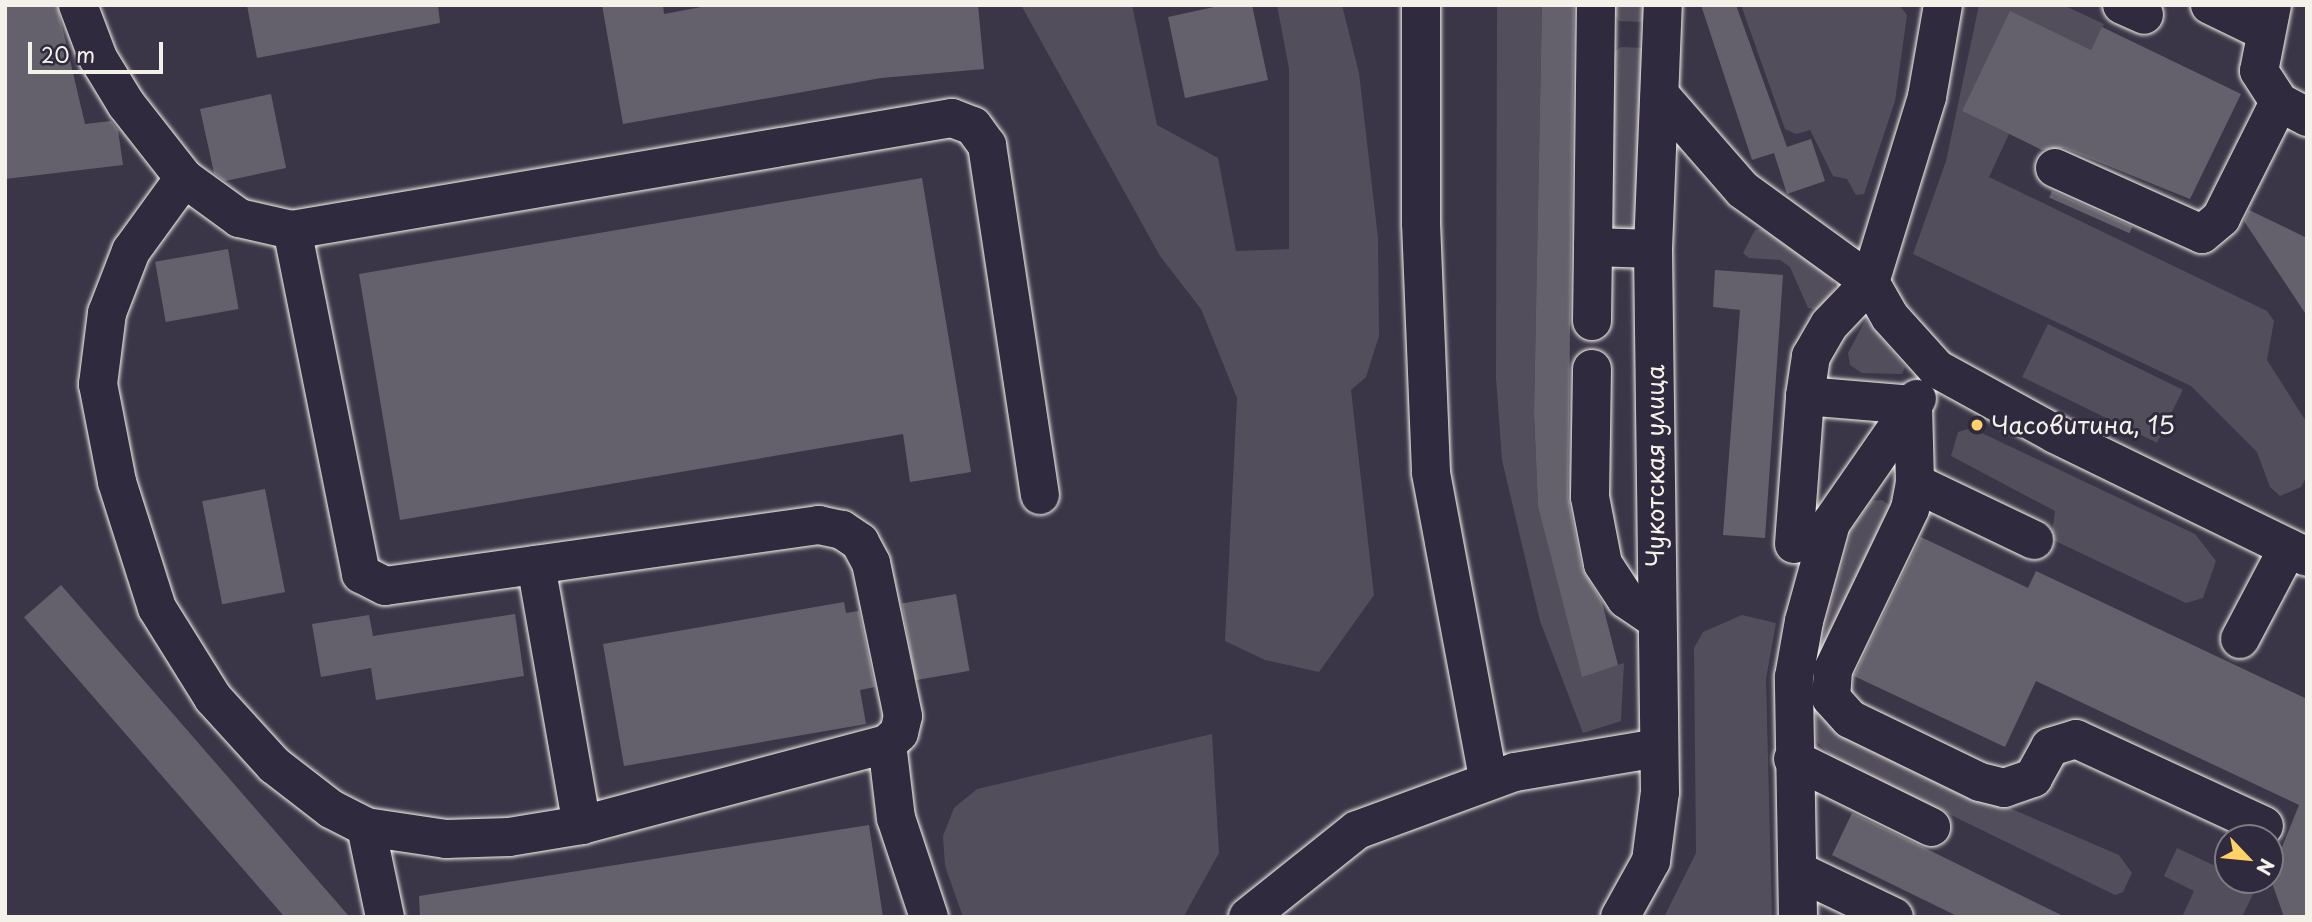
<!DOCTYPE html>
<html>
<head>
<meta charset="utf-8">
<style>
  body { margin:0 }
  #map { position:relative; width:2312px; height:922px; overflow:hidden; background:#3b3647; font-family:"Playpen Sans",sans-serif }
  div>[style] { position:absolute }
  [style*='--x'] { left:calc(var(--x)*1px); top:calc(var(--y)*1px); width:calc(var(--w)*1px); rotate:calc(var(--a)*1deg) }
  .green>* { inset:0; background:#534e5c; transform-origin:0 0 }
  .building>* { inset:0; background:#65616c; transform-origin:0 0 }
  .roads { filter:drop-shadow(0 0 2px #f4f1e8) drop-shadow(0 0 2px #f4f1e8) }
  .minor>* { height:38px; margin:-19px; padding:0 19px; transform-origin:19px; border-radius:19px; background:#2f2a3d }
  .dots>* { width:19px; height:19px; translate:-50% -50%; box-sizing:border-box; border:4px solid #2f2a3d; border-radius:50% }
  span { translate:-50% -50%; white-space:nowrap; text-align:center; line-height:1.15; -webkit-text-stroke:6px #2f2a3d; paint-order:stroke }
  .poi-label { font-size:24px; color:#f4f1e8 }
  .left { translate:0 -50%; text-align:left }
  .street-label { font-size:24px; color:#f4f1e8 }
  .frame { position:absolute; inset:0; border:7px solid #f4f1e8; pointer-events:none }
  .north { position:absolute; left:2214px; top:824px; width:70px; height:70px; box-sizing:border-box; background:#2f2a3d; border:2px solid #7e7a81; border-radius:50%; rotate:116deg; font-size:19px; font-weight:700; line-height:28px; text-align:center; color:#f4f1e8 }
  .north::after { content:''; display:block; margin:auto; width:24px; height:32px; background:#ffd166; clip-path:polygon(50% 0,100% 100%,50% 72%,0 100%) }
  .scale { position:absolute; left:28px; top:42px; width:135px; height:32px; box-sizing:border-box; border:4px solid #f4f1e8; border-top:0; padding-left:9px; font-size:21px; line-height:24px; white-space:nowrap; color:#f4f1e8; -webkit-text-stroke:5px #2f2a3d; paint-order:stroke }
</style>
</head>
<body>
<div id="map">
  <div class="green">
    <div style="clip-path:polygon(1021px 5px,1132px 5px,1157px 125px,1218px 158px,1236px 251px,1289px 249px,1289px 69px,1277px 5px,1342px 5px,1359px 73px,1378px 238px,1379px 336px,1366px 377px,1351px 390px,1374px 595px,1319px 672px,1265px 660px,1225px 641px,1237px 398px,1201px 309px,1160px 256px)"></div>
    <div style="clip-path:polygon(1497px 5px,1542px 5px,1534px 412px,1538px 507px,1582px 676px,1624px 663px,1621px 721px,1583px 733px,1540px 621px,1502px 460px,1496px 378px)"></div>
    <div style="clip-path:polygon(1609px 5px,1648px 5px,1648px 14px,1641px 22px,1619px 21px)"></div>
    <div style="clip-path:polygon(1741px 5px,1899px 5px,1907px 15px,1895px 101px,1864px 194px,1856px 195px,1847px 179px,1833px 176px,1810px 130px,1796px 134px,1785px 129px)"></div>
    <div style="clip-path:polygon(1979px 5px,2063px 5px,2104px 24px,2091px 50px,2010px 12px,1962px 111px,2009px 134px,1989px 177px,2267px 311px,2274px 321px,2267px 360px,2307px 423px,2307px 476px,2301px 487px,2280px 496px,2270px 487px,2257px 452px,2191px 386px,1913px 254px,1946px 161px)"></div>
    <div style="clip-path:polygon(1621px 47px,1644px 48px,1637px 228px,1631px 232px,1614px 232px,1609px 225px,1612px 54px)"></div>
    <div style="clip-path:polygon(1762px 229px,1832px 277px,1835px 288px,1818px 310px,1808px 308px,1790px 267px,1780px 260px,1749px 258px,1743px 253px,1755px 230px)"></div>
    <div style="clip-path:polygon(1866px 319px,1905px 367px,1902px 374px,1862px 373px,1850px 365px,1848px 353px)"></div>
    <div style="left:2048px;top:324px;width:150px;height:59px;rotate:26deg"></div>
    <div style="clip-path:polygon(1971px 428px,2195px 534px,2216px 561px,2203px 598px,2186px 603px,2051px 539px,2055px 511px,1951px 456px,1958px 432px)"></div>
    <div style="clip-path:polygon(1882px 500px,1892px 507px,1822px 708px,1993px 801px,2119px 855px,2132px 873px,2123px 892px,2115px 895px,1834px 758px,1817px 742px,1814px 678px,1826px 624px,1853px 527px,1872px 501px)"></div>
    <div style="clip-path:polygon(1742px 615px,1776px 623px,1766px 679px,1772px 917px,1664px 917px,1696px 853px,1694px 648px,1703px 632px)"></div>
    <div style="clip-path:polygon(1212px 734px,1219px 853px,1184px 916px,963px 917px,945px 866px,943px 836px,954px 808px,977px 789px)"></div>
    <div style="clip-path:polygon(2177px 848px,2228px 872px,2228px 880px,2257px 886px,2242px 917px,2182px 917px,2194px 891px,2164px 876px)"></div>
  </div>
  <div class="building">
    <div style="clip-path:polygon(5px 5px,57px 5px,85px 124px,111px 121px,118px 130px,123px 165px,5px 179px)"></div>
    <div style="clip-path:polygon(247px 5px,438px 5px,440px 23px,257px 58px)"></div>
    <div style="clip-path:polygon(602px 5px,663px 5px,664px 14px,712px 5px,978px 5px,984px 69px,881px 78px,623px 124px)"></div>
    <div style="clip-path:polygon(1223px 5px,1252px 5px,1268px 80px,1185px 98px,1168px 17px)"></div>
    <div style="clip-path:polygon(1542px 5px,1574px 5px,1568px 497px,1582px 569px,1602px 602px,1618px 665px,1582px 677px,1538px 507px,1534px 412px)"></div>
    <div style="clip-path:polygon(1701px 5px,1736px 5px,1787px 147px,1811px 139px,1825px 181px,1787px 194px,1774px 153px,1752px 160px)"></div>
    <div style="clip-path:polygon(2010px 11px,2091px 50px,2102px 27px,2241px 94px,2190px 199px,2064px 148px,2042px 150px,1962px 111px)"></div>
    <div style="clip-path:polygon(271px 94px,286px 168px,225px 181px,214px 173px,200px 109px)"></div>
    <div style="clip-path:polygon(922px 178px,971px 472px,910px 482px,903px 434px,400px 520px,359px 274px)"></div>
    <div style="left:2052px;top:191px;width:88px;height:7px;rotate:24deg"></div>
    <div style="clip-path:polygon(2249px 210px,2307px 238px,2307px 316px,2244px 221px)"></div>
    <div style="left:228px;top:249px;width:61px;height:74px;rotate:80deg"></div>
    <div style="clip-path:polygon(1715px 270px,1783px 275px,1765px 538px,1723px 535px,1740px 310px,1713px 307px)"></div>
    <div style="left:265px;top:489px;width:105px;height:64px;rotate:79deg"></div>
    <div style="clip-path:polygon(1921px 537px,2028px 588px,2036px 571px,2307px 699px,2307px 917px,2284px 917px,2270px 877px,2299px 805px,2036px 681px,2005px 747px,1854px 676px)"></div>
    <div style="left:61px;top:585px;width:438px;height:49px;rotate:49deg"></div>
    <div style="left:956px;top:594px;width:78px;height:55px;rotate:80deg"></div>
    <div style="clip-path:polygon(844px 602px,846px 613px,859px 611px,875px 687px,860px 690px,866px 724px,624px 766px,603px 644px)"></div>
    <div style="clip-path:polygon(515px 614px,524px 676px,376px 700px,371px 668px,321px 677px,312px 624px,369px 615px,373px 636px)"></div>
    <div style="clip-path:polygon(1852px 813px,1931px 851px,2065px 917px,1959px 917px,1832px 855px)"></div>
    <div style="clip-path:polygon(869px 825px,883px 917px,420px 917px,419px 896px)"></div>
  </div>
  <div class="roads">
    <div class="minor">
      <div style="--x:78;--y:5;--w:57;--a:69.3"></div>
      <div style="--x:98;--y:58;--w:54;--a:58.7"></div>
      <div style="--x:126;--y:104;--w:94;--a:51.9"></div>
      <div style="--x:184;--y:178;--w:68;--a:36"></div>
      <div style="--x:239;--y:218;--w:54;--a:12.8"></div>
      <div style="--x:1421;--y:5;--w:218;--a:90"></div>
      <div style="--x:1421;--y:223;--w:250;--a:87.7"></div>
      <div style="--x:1431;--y:473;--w:311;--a:79.4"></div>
      <div style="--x:1596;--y:5;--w:242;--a:90.7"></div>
      <div style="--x:1593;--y:247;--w:60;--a:1.9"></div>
      <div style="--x:1943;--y:5;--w:93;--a:99.9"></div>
      <div style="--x:1927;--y:97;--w:194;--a:107.1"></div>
      <div style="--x:1870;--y:282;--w:40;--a:60.3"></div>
      <div style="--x:1890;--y:317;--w:70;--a:47.9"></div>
      <div style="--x:1937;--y:369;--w:135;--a:28.8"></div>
      <div style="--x:2055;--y:434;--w:280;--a:26"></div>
      <div style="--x:2122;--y:5;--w:24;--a:24"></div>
      <div style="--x:2210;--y:5;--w:60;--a:25.7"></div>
      <div style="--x:2272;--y:5;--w:67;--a:101.1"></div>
      <div style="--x:2259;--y:71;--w:37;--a:57"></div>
      <div style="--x:2279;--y:102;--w:32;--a:28"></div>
      <div style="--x:1660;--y:95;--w:126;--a:48.9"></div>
      <div style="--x:1743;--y:190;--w:157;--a:35.9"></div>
      <div style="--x:1870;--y:282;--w:59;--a:133.6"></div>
      <div style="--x:1829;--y:325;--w:36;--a:120"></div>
      <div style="--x:1811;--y:356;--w:40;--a:98.5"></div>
      <div style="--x:1805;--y:396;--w:108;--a:4.8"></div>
      <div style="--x:1913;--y:405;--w:78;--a:88.5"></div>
      <div style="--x:1915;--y:483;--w:26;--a:101"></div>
      <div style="--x:1910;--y:509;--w:178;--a:115.6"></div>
      <div style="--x:1833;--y:670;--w:28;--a:94"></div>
      <div style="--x:1831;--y:698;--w:28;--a:48"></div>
      <div style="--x:1850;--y:719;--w:144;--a:25.9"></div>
      <div style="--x:1980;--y:782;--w:25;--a:14"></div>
      <div style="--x:2004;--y:788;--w:31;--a:-19"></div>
      <div style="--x:2033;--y:778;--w:35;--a:-61"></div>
      <div style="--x:2050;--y:747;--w:27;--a:-17"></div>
      <div style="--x:2076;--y:739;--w:207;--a:24.8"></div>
      <div style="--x:2055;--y:168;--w:161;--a:24.2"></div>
      <div style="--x:2202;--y:234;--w:25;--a:-40"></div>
      <div style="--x:2221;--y:218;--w:130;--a:-63.4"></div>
      <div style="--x:184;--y:178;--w:90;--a:126"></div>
      <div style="--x:131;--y:251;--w:66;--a:111.2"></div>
      <div style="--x:107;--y:313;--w:72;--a:97.2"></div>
      <div style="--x:98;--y:384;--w:100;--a:79"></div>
      <div style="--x:117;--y:482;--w:132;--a:72.4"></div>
      <div style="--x:157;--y:608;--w:106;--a:58.1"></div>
      <div style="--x:213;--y:698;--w:91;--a:47.7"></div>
      <div style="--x:274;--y:765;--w:72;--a:37.7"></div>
      <div style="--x:331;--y:809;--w:39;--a:27"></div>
      <div style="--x:366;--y:827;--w:81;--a:8.5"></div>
      <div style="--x:446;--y:839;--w:63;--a:-1.8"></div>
      <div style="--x:509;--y:837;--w:74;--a:-9.3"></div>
      <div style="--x:582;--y:825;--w:316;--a:-14.9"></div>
      <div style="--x:887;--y:744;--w:16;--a:-43"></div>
      <div style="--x:899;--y:733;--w:17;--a:-77"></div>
      <div style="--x:903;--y:716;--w:156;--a:-101.8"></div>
      <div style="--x:871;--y:563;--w:24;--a:-118"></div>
      <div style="--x:860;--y:542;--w:22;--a:-146"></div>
      <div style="--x:842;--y:530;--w:24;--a:-168"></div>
      <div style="--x:819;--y:525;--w:438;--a:172"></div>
      <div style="--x:385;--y:586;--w:27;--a:-153"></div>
      <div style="--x:361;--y:574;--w:351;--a:-101.3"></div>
      <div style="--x:292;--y:230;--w:669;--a:-9.63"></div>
      <div style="--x:952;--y:118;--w:22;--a:21"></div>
      <div style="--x:973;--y:126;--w:24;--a:54"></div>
      <div style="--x:987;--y:145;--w:354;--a:81.4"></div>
      <div style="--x:1592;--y:321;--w:74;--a:-89.2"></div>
      <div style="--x:1592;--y:369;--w:128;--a:90.9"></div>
      <div style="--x:1590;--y:497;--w:68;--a:79"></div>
      <div style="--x:1603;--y:564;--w:42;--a:56.7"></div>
      <div style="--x:1626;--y:599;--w:36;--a:34"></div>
      <div style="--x:1915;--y:483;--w:132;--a:25.6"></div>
      <div style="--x:1794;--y:544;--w:148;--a:-85.7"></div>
      <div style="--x:536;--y:565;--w:264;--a:80"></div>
      <div style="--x:2240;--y:639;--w:103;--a:-62.2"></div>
      <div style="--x:887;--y:744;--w:75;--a:83.1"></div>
      <div style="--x:896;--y:818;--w:104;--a:71.6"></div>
      <div style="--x:1793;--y:759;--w:154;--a:26.2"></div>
      <div style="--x:366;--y:827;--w:92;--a:78.1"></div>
      <div style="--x:1800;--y:872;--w:104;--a:25.6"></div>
      <div style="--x:1248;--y:917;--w:139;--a:-38.6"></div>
      <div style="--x:1357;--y:830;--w:168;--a:-20.2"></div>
      <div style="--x:1515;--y:772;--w:145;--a:-9.5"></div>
      <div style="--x:1620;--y:917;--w:64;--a:-61"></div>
      <div style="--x:1651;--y:861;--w:70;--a:-82.6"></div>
      <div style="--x:1660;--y:792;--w:543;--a:-90.74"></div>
      <div style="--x:1653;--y:249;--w:244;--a:-87.7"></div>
      <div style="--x:1798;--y:917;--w:240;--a:-91"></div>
      <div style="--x:1794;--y:677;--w:57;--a:-79.9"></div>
      <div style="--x:1804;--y:621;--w:102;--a:-74.6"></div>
      <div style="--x:1831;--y:523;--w:151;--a:-55.3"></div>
    </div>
  </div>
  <div class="dots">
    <div style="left:1977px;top:425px;background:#ffd166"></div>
  </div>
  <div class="poi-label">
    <span class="left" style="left:1991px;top:425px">Часовитина, 15</span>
  </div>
  <div class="street-label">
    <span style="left:1655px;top:466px;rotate:-90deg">Чукотская улица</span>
  </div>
  <div class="frame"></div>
  <div class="north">N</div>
  <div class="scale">20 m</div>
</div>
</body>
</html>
